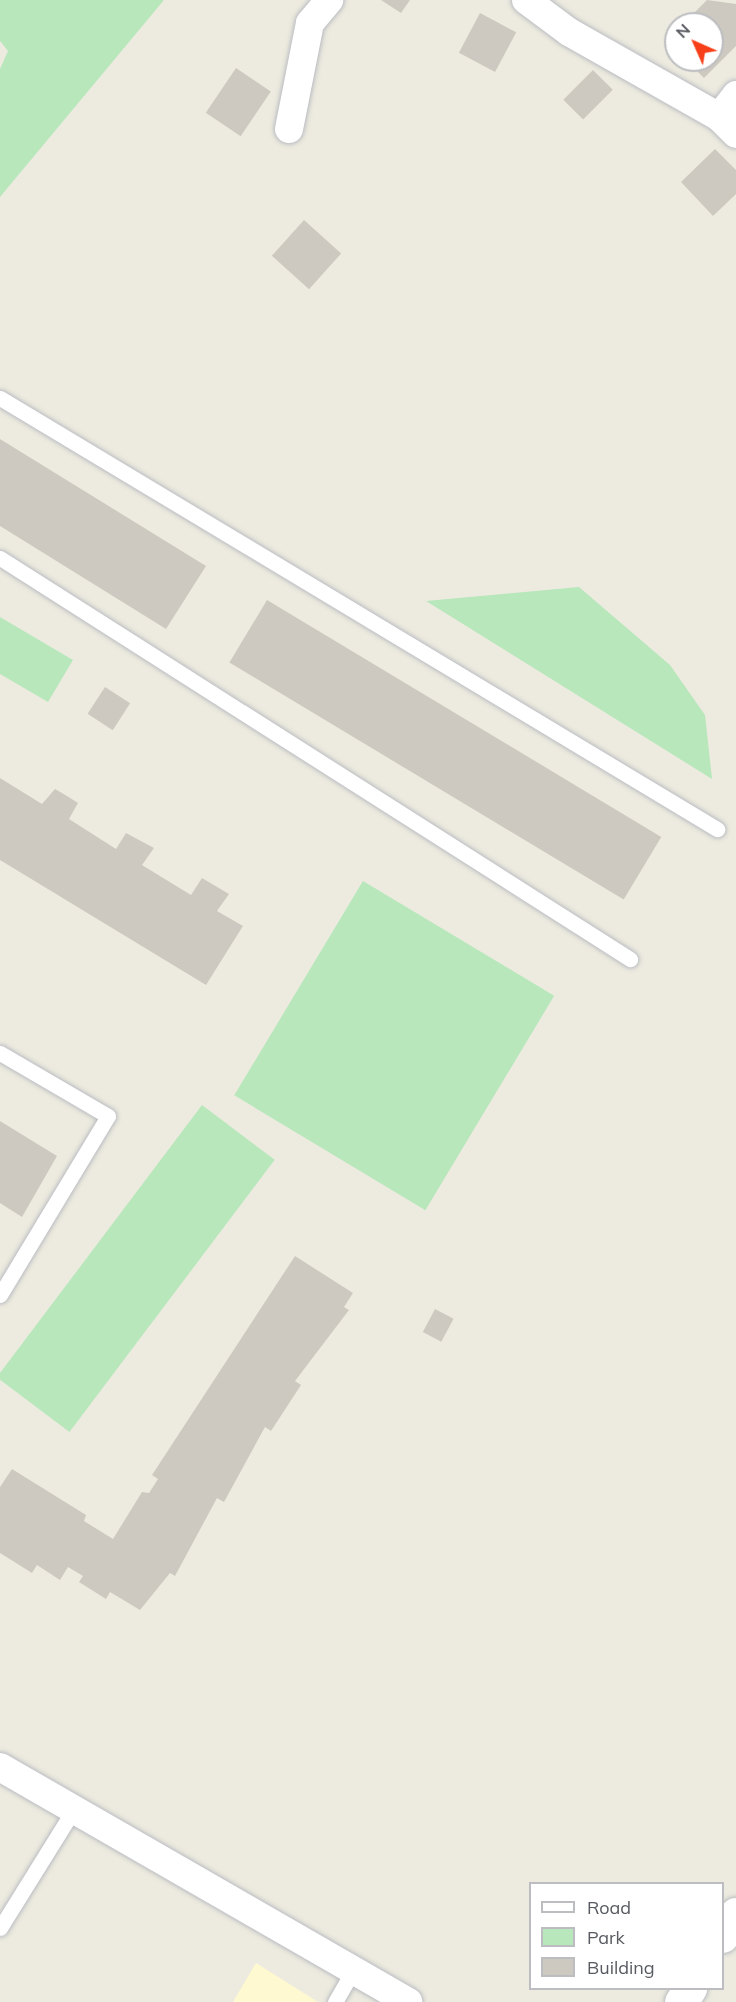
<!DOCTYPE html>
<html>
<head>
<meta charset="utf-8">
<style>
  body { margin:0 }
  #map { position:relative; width:736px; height:2002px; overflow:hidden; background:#edebdf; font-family:Mulish,sans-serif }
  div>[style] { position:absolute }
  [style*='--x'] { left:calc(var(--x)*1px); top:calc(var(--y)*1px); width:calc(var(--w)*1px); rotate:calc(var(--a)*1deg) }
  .commercial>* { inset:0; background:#fff9d1 }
  .green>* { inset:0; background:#b8e7bc; transform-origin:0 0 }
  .building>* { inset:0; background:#cdc9c0; transform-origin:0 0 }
  .roads { filter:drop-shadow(0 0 2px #babcc2) drop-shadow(0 0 2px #babcc2) }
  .lane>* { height:15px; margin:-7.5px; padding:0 7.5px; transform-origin:7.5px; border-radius:7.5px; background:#fff }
  .street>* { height:28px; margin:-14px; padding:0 14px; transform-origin:14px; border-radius:14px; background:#fff }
  .secondary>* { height:33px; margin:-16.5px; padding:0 16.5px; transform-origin:16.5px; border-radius:16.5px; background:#fff }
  span { translate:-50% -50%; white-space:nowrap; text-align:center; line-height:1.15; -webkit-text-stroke:6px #fff; paint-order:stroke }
  .legend { position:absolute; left:529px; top:1882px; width:195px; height:108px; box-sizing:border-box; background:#fff; border:2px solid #bcbdc0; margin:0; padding:8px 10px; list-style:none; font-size:18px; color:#585b61 }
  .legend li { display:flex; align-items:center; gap:12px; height:30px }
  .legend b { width:30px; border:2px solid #bcbdc0 }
  .north { position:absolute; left:664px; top:12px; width:60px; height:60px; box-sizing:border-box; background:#fff; border:2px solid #bcbdc0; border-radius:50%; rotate:315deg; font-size:16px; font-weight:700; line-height:24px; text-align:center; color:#585b61 }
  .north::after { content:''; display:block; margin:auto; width:21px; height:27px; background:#f7401a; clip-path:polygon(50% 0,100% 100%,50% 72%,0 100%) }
</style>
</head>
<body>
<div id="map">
  <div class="commercial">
    <div style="clip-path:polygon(256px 1963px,318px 2002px,233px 2002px)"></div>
  </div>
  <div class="green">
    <div style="clip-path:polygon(0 0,164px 0,0 197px,0 69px,8px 51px,0 41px)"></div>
    <div style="clip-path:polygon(579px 587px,670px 665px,705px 715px,712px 779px,426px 601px)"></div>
    <div style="clip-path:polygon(0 617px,73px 660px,48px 702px,0 674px)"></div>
    <div style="left:363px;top:881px;width:223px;height:250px;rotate:31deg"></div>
    <div style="left:202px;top:1105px;width:91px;height:341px;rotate:37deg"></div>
  </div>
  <div class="building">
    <div style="clip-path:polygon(381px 0,410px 0,401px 13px)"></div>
    <div style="clip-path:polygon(707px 0,736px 4px,736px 46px,704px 78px,686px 60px,712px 60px,712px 24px,683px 24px)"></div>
    <div style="left:480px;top:13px;width:41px;height:45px;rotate:28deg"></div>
    <div style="clip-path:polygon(676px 31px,676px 50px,666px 40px)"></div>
    <div style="left:236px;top:68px;width:42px;height:54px;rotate:34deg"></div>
    <div style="left:593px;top:70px;width:28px;height:42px;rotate:45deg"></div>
    <div style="clip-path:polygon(715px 149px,736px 170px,736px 194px,713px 216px,681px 182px)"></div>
    <div style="left:304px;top:220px;width:50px;height:48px;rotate:42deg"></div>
    <div style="clip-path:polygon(0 439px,206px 566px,166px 629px,0 526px)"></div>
    <div style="left:267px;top:600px;width:460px;height:73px;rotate:31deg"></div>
    <div style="left:105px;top:687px;width:30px;height:32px;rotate:33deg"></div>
    <div style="clip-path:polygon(0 778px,42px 804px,55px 789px,67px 796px,78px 803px,69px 819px,116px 849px,126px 833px,154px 848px,142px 865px,191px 895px,202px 878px,229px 894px,217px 911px,243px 926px,206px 985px,0 860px)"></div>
    <div style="clip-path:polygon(0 1121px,57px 1156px,22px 1217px,0 1203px)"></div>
    <div style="clip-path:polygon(295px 1256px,353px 1293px,344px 1307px,349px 1310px,295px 1381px,301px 1385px,271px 1431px,265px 1427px,224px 1502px,217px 1498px,175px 1576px,170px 1573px,140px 1610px,110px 1592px,106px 1599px,79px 1582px,83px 1576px,68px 1567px,60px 1580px,37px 1565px,32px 1573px,0 1553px,0 1487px,12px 1469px,86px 1515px,84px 1521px,113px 1539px,142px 1492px,149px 1493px,158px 1479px,152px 1475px)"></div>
    <div style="left:435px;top:1309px;width:21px;height:26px;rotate:28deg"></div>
  </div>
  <div class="roads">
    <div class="lane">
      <div style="--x:0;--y:398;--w:837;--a:31.01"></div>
      <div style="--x:0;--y:558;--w:747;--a:32.48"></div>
      <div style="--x:0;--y:1053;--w:125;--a:30.3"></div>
      <div style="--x:108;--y:1116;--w:209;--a:121.1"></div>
      <div style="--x:0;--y:1928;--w:140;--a:-58.1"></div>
      <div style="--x:335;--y:2002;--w:38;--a:-60"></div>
    </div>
    <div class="street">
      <div style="--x:526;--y:0;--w:54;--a:36.7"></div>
      <div style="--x:569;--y:32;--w:172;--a:29.5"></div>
      <div style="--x:719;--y:117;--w:24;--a:45"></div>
      <div style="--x:719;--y:117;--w:28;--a:-52"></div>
      <div style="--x:289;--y:129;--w:108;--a:-78.8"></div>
      <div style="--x:310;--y:23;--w:30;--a:-50"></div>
      <div style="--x:0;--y:1767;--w:471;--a:29.9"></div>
    </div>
    <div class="secondary">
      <div style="--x:722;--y:1936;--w:26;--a:-58"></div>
      <div style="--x:681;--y:2002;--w:17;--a:-57"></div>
    </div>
  </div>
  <ul class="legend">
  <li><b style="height:8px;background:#fff"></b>Road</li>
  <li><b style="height:16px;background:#b8e7bc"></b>Park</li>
  <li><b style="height:16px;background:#cdc9c0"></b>Building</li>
  </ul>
  <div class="north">N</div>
</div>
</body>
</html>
